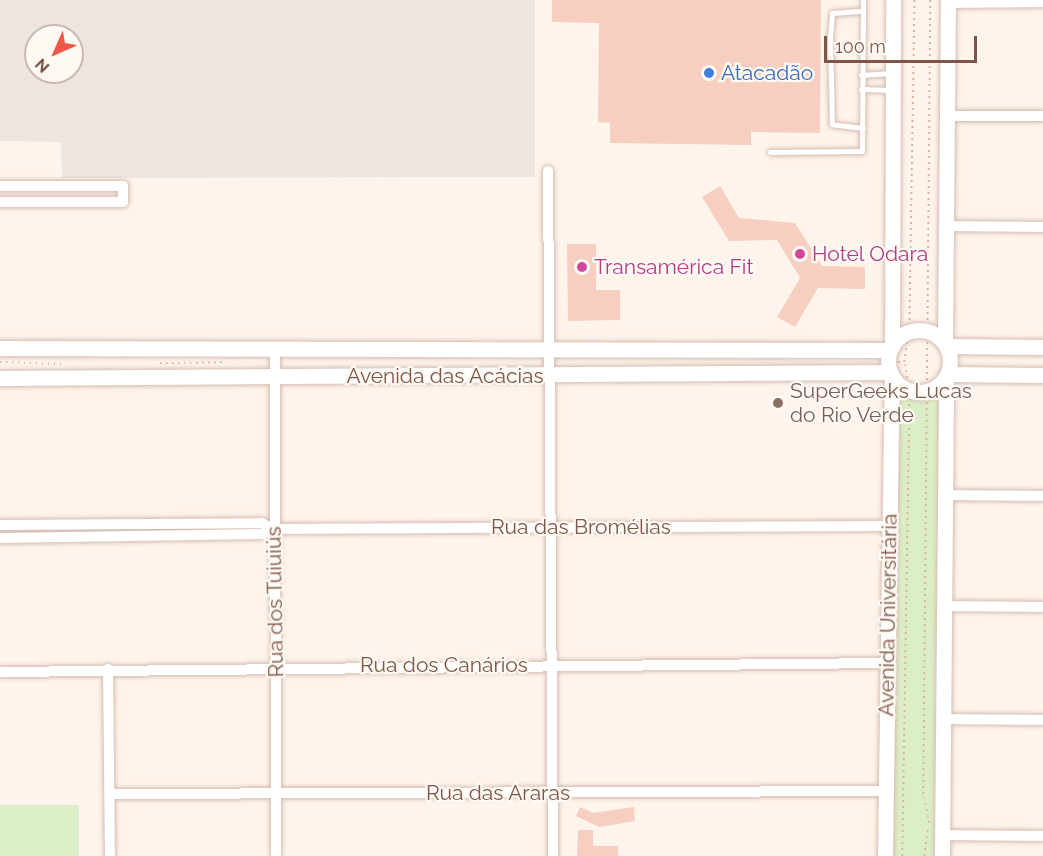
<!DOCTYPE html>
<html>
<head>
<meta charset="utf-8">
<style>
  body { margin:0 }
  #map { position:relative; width:1043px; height:856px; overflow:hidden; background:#fef4eb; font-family:Raleway,sans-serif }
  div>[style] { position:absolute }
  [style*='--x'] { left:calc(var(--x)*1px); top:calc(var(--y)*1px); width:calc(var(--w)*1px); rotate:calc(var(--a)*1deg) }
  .industrial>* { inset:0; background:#eee5e0 }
  .green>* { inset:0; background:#dceec7; transform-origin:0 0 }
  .building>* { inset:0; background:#f6cfc0 }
  .path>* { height:1.5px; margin-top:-0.75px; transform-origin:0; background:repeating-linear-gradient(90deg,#dcb1a1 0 1.5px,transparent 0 6px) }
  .roads { filter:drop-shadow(0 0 2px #d5bdb1) drop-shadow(0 0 2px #d5bdb1) }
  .lane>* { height:5px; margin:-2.5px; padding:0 2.5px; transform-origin:2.5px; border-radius:2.5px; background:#fff }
  .street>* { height:10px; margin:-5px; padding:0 5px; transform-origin:5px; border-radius:5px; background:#fff }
  .secondary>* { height:15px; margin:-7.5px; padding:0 7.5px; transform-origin:7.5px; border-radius:7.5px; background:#fff }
  .secondary>.ring { margin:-7.5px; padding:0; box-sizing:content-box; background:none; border:15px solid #fff; border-radius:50% }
  .dots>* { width:16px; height:16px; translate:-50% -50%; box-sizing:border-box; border:3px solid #fff9f3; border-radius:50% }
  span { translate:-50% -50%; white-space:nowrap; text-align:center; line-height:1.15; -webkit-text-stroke:4.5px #fff9f3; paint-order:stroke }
  .shop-label { font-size:21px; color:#366cbe }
  .left { translate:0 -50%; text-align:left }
  .hotel-label { font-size:21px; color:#b23c85 }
  .street-label { font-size:21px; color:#7d564a }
  .education-label { font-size:21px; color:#785e54 }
  .north { position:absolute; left:24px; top:24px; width:60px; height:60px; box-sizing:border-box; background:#fff9f3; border:2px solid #cbb8af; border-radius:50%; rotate:225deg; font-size:16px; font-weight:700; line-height:24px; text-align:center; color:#7d564a }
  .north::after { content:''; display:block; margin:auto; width:21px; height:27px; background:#f15747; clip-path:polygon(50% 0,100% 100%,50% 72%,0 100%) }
  .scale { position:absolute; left:824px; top:36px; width:153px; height:27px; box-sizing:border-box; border:3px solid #7d564a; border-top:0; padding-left:8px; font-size:18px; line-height:21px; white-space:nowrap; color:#7d564a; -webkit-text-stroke:4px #fff9f3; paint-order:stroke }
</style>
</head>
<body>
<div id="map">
  <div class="industrial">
    <div style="clip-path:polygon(evenodd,0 0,535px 0,535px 177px,62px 178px,61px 142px,0 141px,0 0,36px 36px,72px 36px,72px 72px,36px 72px,36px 36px)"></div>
  </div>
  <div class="green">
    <div style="clip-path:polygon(939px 391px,934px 856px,893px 856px,897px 392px,916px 397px)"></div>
    <div style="left:0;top:805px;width:79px;height:51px"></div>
  </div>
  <div class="building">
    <div style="clip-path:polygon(552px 0,821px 0,820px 133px,751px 132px,751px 145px,610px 143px,610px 123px,598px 122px,599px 23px,552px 22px)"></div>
    <div style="clip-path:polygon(720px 186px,739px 218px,795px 223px,822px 266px,865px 267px,865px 289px,818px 288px,795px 327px,777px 317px,800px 278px,777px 240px,729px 241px,702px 197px)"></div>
    <div style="clip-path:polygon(567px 244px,596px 244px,596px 290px,620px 290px,620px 320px,568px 321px)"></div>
    <div style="clip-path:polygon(580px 807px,593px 813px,634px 807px,635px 821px,599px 827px,576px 816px)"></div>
    <div style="clip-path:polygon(578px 830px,593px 830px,593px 846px,618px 846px,618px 856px,577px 856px)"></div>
  </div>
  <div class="path">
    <div style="--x:0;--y:362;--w:62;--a:1.8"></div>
    <div style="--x:898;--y:362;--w:6;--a:0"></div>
    <div style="--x:160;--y:363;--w:64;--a:-0.9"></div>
    <div style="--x:929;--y:823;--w:30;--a:-102"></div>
    <div style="--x:923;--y:794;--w:794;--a:-89.49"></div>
    <div style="--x:902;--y:856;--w:466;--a:-89.1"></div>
    <div style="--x:909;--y:390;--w:28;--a:-100"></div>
    <div style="--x:904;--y:362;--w:30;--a:-81"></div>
    <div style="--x:909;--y:332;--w:332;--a:-89.1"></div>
    <div style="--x:924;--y:856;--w:28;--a:-82"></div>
  </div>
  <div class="roads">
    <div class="lane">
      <div style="--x:861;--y:75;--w:30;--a:-4"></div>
      <div style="--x:861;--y:89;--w:31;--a:2"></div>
      <div style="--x:863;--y:128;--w:31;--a:-173"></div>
      <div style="--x:832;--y:124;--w:86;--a:-91.3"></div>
      <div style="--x:830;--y:38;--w:25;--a:-85"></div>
      <div style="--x:832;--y:13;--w:31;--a:-4"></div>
      <div style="--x:770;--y:152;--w:92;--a:-0.6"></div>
      <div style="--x:862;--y:151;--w:151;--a:-89.6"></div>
    </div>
    <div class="street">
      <div style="--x:948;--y:3;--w:95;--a:-0.6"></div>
      <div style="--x:947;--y:116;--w:96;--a:0"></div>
      <div style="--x:548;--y:171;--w:685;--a:89.58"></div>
      <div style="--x:0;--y:186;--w:123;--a:0"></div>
      <div style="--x:123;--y:186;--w:16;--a:90"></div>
      <div style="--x:123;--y:202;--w:123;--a:180"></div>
      <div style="--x:946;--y:226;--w:97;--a:0.6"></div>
      <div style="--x:275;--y:347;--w:509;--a:89.89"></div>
      <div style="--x:945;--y:495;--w:98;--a:0.6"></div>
      <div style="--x:0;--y:525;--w:262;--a:-0.4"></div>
      <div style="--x:262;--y:523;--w:13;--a:29"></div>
      <div style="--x:0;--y:538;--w:262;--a:-0.9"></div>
      <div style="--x:262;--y:534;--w:12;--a:-24"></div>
      <div style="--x:273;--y:529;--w:617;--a:-0.28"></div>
      <div style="--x:944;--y:606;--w:99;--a:0.6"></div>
      <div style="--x:108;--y:669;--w:187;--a:89.4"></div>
      <div style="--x:0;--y:672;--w:888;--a:-0.58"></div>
      <div style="--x:943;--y:719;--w:100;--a:0.6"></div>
      <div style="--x:111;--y:794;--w:775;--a:-0.22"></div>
      <div style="--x:942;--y:835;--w:101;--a:0.6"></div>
    </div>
    <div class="secondary">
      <div class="ring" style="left:888px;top:330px;width:47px;height:47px"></div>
      <div style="--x:945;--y:344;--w:344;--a:-89.5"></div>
      <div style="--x:946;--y:346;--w:97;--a:0.6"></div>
      <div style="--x:892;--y:347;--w:347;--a:-89.8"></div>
      <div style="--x:0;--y:348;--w:890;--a:0.13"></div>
      <div style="--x:948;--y:374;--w:95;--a:0.6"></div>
      <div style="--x:0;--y:378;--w:890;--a:-0.39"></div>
      <div style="--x:885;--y:856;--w:481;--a:-89.2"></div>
      <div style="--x:942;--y:856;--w:479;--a:-89.5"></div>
    </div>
  </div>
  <div class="dots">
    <div style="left:709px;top:73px;background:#3f7fe0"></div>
    <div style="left:800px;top:254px;background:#d1479c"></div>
    <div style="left:582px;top:267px;background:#d1479c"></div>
    <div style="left:778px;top:403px;background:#8d6e63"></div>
  </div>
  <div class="shop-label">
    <span class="left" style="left:721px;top:73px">Atacadão</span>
  </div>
  <div class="hotel-label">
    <span class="left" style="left:812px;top:254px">Hotel Odara</span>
    <span class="left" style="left:594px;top:267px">Transamérica Fit</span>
  </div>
  <div class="street-label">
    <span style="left:445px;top:376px">Avenida das Acácias</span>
    <span style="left:581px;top:527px">Rua das Bromélias</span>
    <span style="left:275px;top:602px;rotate:-91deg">Rua dos Tuiuiús</span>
    <span style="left:888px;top:615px;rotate:-89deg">Avenida Universitária</span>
    <span style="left:444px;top:665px">Rua dos Canários</span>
    <span style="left:498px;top:793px">Rua das Araras</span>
  </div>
  <div class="education-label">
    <span class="left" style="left:790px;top:403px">SuperGeeks Lucas<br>do Rio Verde</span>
  </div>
  <div class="north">N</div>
  <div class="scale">100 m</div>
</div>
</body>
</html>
